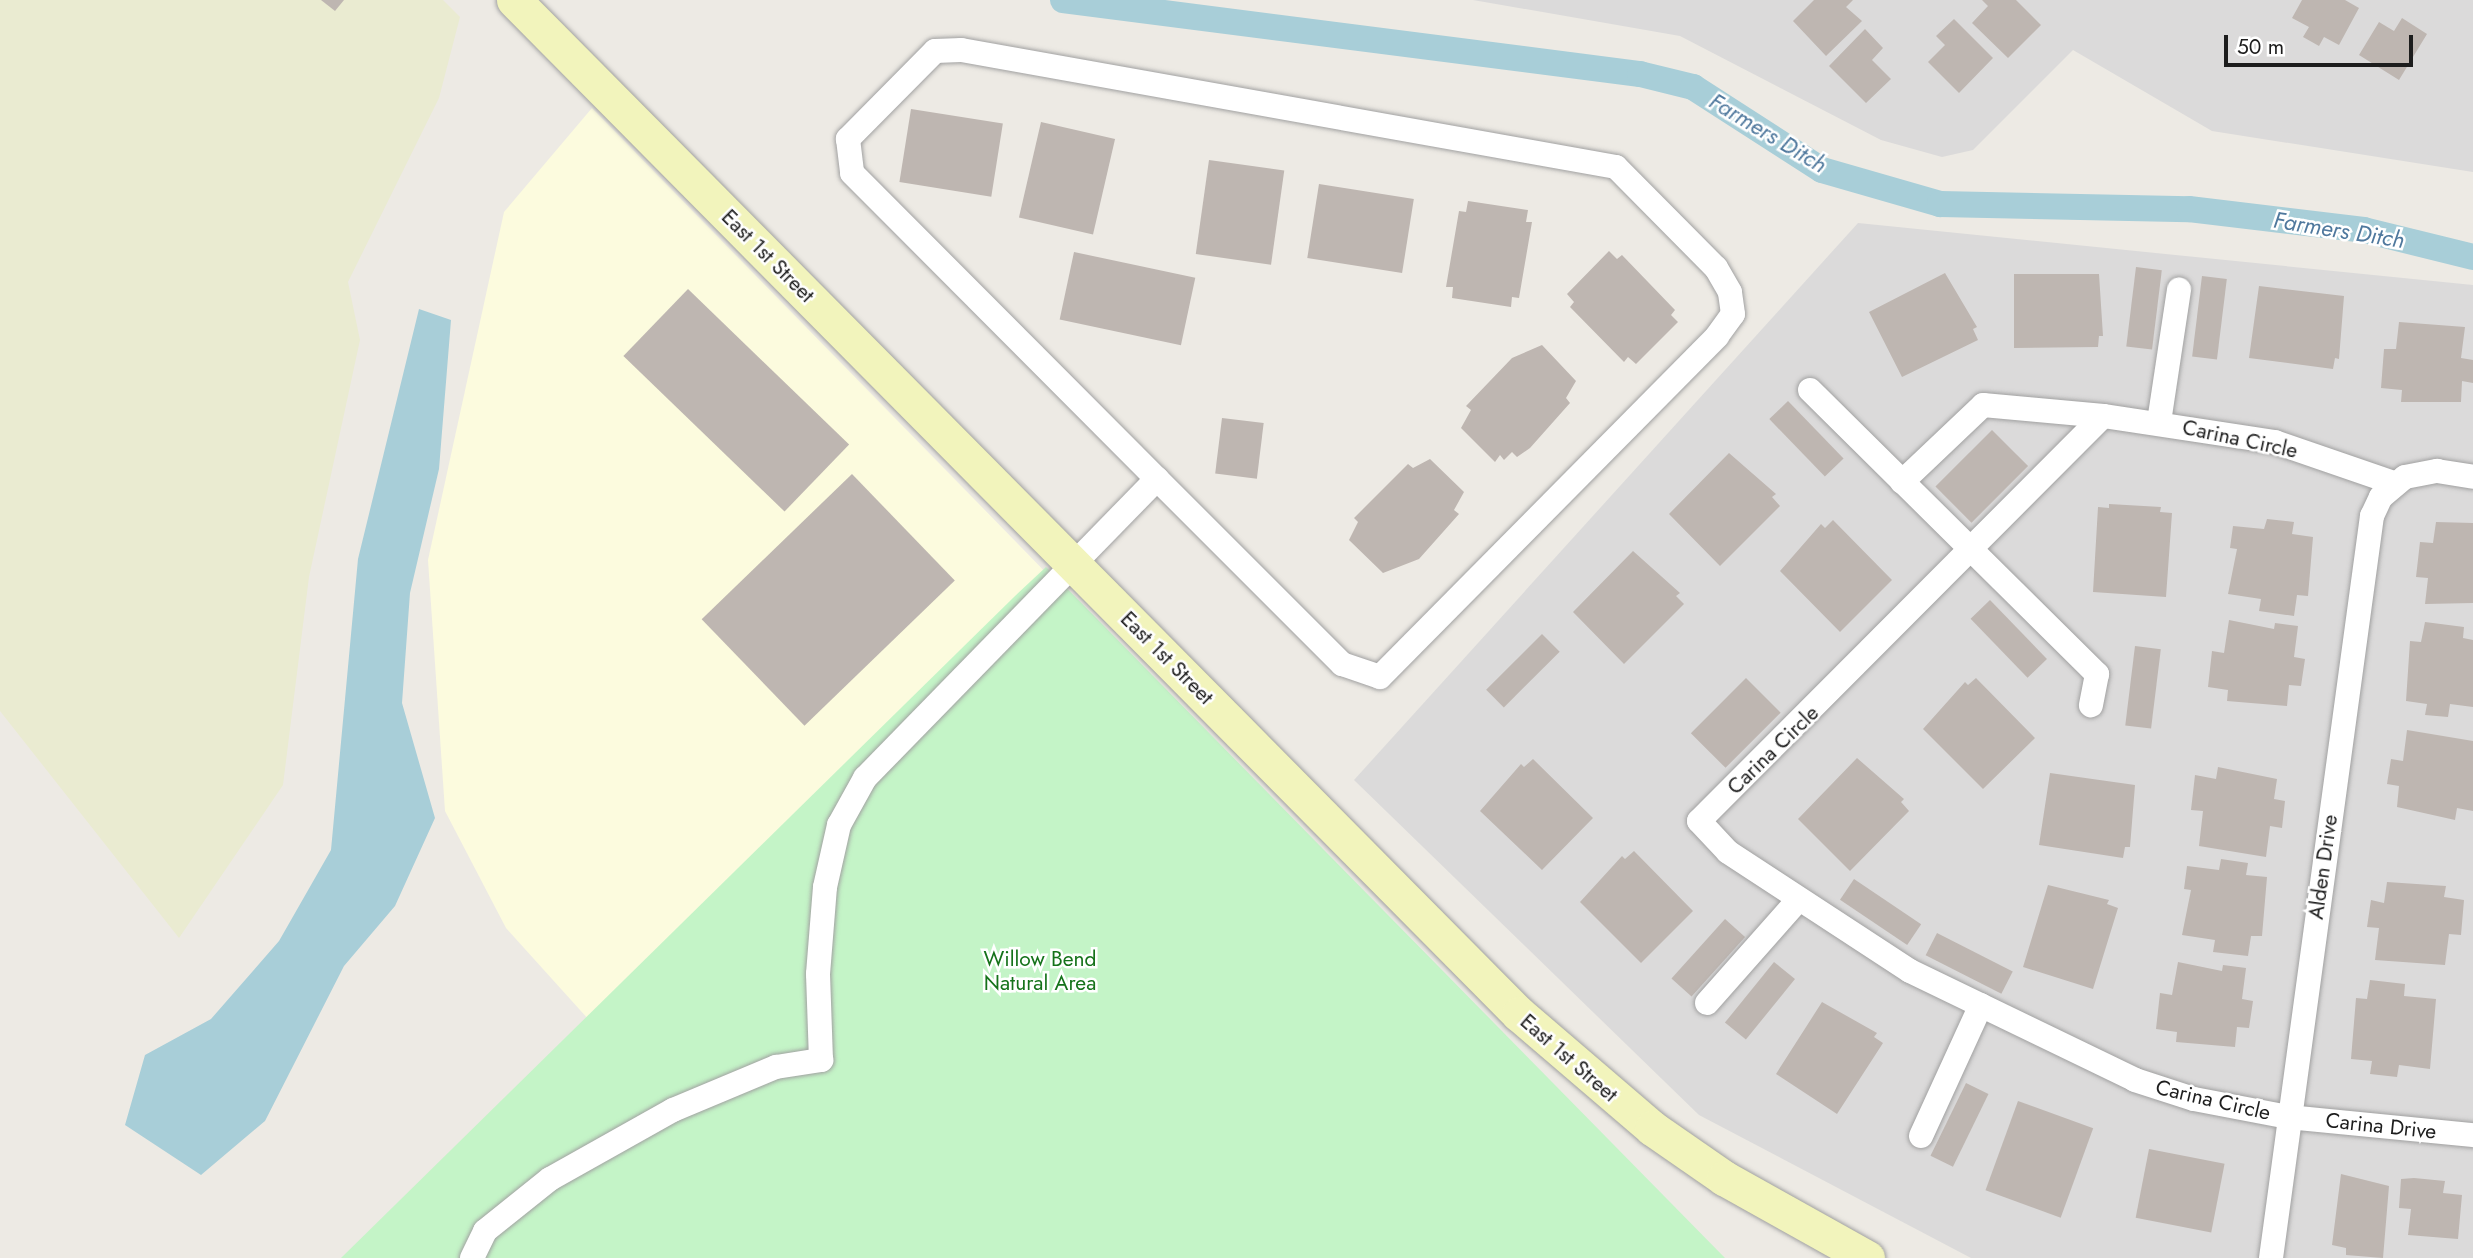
<!DOCTYPE html>
<html>
<head>
<meta charset="utf-8">
<style>
  body { margin:0 }
  #map { position:relative; width:2473px; height:1258px; overflow:hidden; background:#edeae4; font-family:Jost,sans-serif }
  div>[style] { position:absolute }
  [style*='--x'] { left:calc(var(--x)*1px); top:calc(var(--y)*1px); width:calc(var(--w)*1px); rotate:calc(var(--a)*1deg) }
  .residential>* { inset:0; background:#dbdada }
  .education>* { inset:0; background:#fcfbde }
  .farmland>* { inset:0; background:#eaebd1 }
  .park>* { inset:0; background:#c4f4c7 }
  .water>* { inset:0; background:#a8ced8 }
  .canal>* { height:26px; margin:-13px; padding:0 13px; transform-origin:13px; border-radius:13px; background:#a8ced8 }
  .building>* { inset:0; background:#beb6b1; transform-origin:0 0 }
  .roads { filter:drop-shadow(0 0 2px #a1a1a1) drop-shadow(0 0 2px #a1a1a1) }
  .street>* { height:24px; margin:-12px; padding:0 12px; transform-origin:12px; border-radius:12px; background:#fff }
  .secondary>* { height:35px; margin:-17.5px; padding:0 17.5px; transform-origin:17.5px; border-radius:17.5px; background:#f2f4bc }
  span { translate:-50% -50%; white-space:nowrap; text-align:center; line-height:1.15; -webkit-text-stroke:5px #fff; paint-order:stroke }
  .street-label { font-size:21px; color:#1d1d1d }
  .park-label { font-size:21px; color:#15721a }
  .water-label { font-size:23px; color:#4f789d; font-style:italic }
  .scale { position:absolute; left:2224px; top:35px; width:189px; height:32px; box-sizing:border-box; border:4px solid #1d1d1d; border-top:0; padding-left:9px; font-size:21px; line-height:24px; white-space:nowrap; color:#1d1d1d; -webkit-text-stroke:5px #fff; paint-order:stroke }
</style>
</head>
<body>
<div id="map">
  <div class="residential">
    <div style="clip-path:polygon(1473px 0,2473px 0,2473px 172px,2212px 131px,2073px 50px,1973px 150px,1942px 157px,1881px 140px,1680px 36px)"></div>
    <div style="clip-path:polygon(1858px 223px,2473px 285px,2473px 1258px,1971px 1258px,1699px 1115px,1354px 780px)"></div>
  </div>
  <div class="education">
    <div style="clip-path:polygon(592px 108px,1149px 678px,599px 1031px,506px 928px,445px 811px,428px 560px,504px 212px)"></div>
  </div>
  <div class="farmland">
    <div style="clip-path:polygon(0 0,443px 0,460px 17px,439px 98px,348px 282px,360px 340px,309px 577px,283px 785px,179px 938px,0 711px)"></div>
  </div>
  <div class="park">
    <div style="clip-path:polygon(1046px 567px,1725px 1258px,341px 1258px,1015px 596px)"></div>
  </div>
  <div class="water">
    <div style="clip-path:polygon(419px 309px,451px 320px,439px 469px,410px 593px,402px 703px,435px 818px,395px 906px,344px 966px,265px 1121px,201px 1175px,125px 1125px,145px 1055px,211px 1019px,279px 941px,331px 850px,358px 559px)"></div>
  </div>
  <div class="canal">
    <div style="--x:1063;--y:0;--w:582;--a:7.31"></div>
    <div style="--x:1640;--y:74;--w:55;--a:13.8"></div>
    <div style="--x:1693;--y:87;--w:153;--a:32.8"></div>
    <div style="--x:1822;--y:170;--w:123;--a:16.1"></div>
    <div style="--x:1940;--y:204;--w:249;--a:1.2"></div>
    <div style="--x:2189;--y:209;--w:176;--a:6.8"></div>
    <div style="--x:2364;--y:230;--w:112;--a:13.9"></div>
  </div>
  <div class="building">
    <div style="clip-path:polygon(321px 0,344px 0,335px 11px)"></div>
    <div style="clip-path:polygon(1814px 0,1853px 0,1846px 7px,1862px 21px,1826px 56px,1793px 21px)"></div>
    <div style="clip-path:polygon(1982px 0,2016px 0,2041px 25px,2008px 58px,1972px 23px,1988px 6px)"></div>
    <div style="clip-path:polygon(2302px 0,2345px 0,2359px 8px,2339px 45px,2324px 37px,2319px 46px,2303px 37px,2309px 27px,2292px 18px)"></div>
    <div style="clip-path:polygon(2402px 18px,2427px 34px,2399px 80px,2359px 55px,2379px 22px,2394px 31px)"></div>
    <div style="clip-path:polygon(1954px 19px,1993px 58px,1959px 93px,1928px 62px,1945px 45px,1936px 36px)"></div>
    <div style="clip-path:polygon(1865px 29px,1883px 48px,1872px 60px,1891px 79px,1866px 103px,1829px 66px)"></div>
    <div style="left:911px;top:109px;width:93px;height:74px;rotate:9deg"></div>
    <div style="left:1041px;top:122px;width:76px;height:98px;rotate:13deg"></div>
    <div style="left:1209px;top:160px;width:76px;height:95px;rotate:8deg"></div>
    <div style="left:1319px;top:184px;width:96px;height:75px;rotate:9deg"></div>
    <div style="clip-path:polygon(1468px 201px,1528px 210px,1526px 222px,1532px 222px,1519px 298px,1512px 297px,1511px 307px,1452px 298px,1453px 287px,1446px 287px,1459px 211px,1466px 212px)"></div>
    <div style="clip-path:polygon(1609px 251px,1617px 259px,1622px 255px,1675px 310px,1671px 315px,1678px 322px,1636px 364px,1628px 357px,1624px 362px,1570px 307px,1574px 302px,1567px 294px)"></div>
    <div style="left:1074px;top:252px;width:124px;height:69px;rotate:12deg"></div>
    <div style="left:2136px;top:267px;width:26px;height:80px;rotate:7deg"></div>
    <div style="clip-path:polygon(1945px 273px,1977px 327px,1973px 329px,1978px 340px,1902px 377px,1869px 312px)"></div>
    <div style="clip-path:polygon(2014px 274px,2099px 274px,2103px 336px,2099px 336px,2098px 347px,2014px 348px)"></div>
    <div style="left:2202px;top:276px;width:25px;height:81px;rotate:7deg"></div>
    <div style="clip-path:polygon(2259px 286px,2344px 296px,2339px 359px,2335px 358px,2333px 369px,2249px 358px)"></div>
    <div style="left:688px;top:289px;width:224px;height:93px;rotate:44deg"></div>
    <div style="clip-path:polygon(2399px 322px,2465px 327px,2461px 358px,2473px 360px,2473px 383px,2462px 381px,2461px 402px,2401px 402px,2402px 390px,2381px 388px,2384px 349px,2396px 349px)"></div>
    <div style="clip-path:polygon(1542px 345px,1576px 381px,1566px 398px,1570px 403px,1530px 448px,1517px 457px,1512px 452px,1504px 460px,1500px 455px,1495px 462px,1461px 428px,1471px 410px,1466px 406px,1512px 358px)"></div>
    <div style="left:1788px;top:401px;width:80px;height:26px;rotate:46deg"></div>
    <div style="left:1222px;top:418px;width:42px;height:56px;rotate:7deg"></div>
    <div style="left:1992px;top:430px;width:51px;height:80px;rotate:45deg"></div>
    <div style="clip-path:polygon(1729px 453px,1776px 494px,1772px 497px,1780px 506px,1720px 566px,1669px 514px)"></div>
    <div style="clip-path:polygon(1430px 459px,1464px 492px,1454px 510px,1459px 514px,1419px 559px,1383px 573px,1349px 540px,1358px 522px,1354px 518px,1408px 464px,1413px 468px)"></div>
    <div style="left:852px;top:474px;width:148px;height:209px;rotate:46deg"></div>
    <div style="clip-path:polygon(2109px 504px,2161px 507px,2160px 512px,2172px 513px,2166px 597px,2093px 592px,2098px 507px,2109px 508px)"></div>
    <div style="clip-path:polygon(2267px 519px,2294px 522px,2292px 534px,2313px 537px,2308px 596px,2297px 595px,2294px 616px,2259px 611px,2261px 599px,2228px 594px,2237px 549px,2230px 548px,2233px 526px,2264px 529px)"></div>
    <div style="clip-path:polygon(1833px 520px,1892px 580px,1840px 632px,1780px 571px,1821px 524px,1825px 528px)"></div>
    <div style="clip-path:polygon(2436px 522px,2473px 523px,2473px 603px,2425px 604px,2428px 578px,2416px 577px,2420px 542px,2433px 543px)"></div>
    <div style="clip-path:polygon(1633px 551px,1680px 593px,1676px 596px,1684px 604px,1624px 664px,1573px 612px)"></div>
    <div style="left:1990px;top:600px;width:82px;height:27px;rotate:46deg"></div>
    <div style="clip-path:polygon(2229px 620px,2274px 629px,2275px 623px,2298px 626px,2294px 657px,2305px 659px,2301px 686px,2289px 685px,2287px 706px,2227px 701px,2228px 690px,2208px 687px,2212px 651px,2224px 653px)"></div>
    <div style="clip-path:polygon(2425px 622px,2464px 627px,2463px 638px,2473px 640px,2473px 707px,2450px 704px,2448px 717px,2425px 715px,2427px 704px,2406px 701px,2410px 641px,2421px 642px)"></div>
    <div style="left:1542px;top:634px;width:25px;height:79px;rotate:45deg"></div>
    <div style="left:2135px;top:646px;width:26px;height:80px;rotate:7deg"></div>
    <div style="left:1746px;top:678px;width:49px;height:78px;rotate:45deg"></div>
    <div style="clip-path:polygon(1976px 678px,2035px 738px,1983px 789px,1923px 729px,1965px 682px,1968px 685px)"></div>
    <div style="clip-path:polygon(2407px 730px,2473px 741px,2473px 811px,2457px 808px,2455px 820px,2397px 807px,2399px 786px,2387px 784px,2391px 759px,2403px 761px)"></div>
    <div style="clip-path:polygon(1857px 758px,1904px 799px,1901px 802px,1909px 811px,1850px 871px,1798px 819px)"></div>
    <div style="clip-path:polygon(1533px 759px,1593px 818px,1542px 870px,1480px 811px,1521px 764px,1524px 767px)"></div>
    <div style="clip-path:polygon(2218px 767px,2277px 779px,2274px 799px,2285px 801px,2282px 828px,2270px 826px,2266px 857px,2199px 846px,2203px 811px,2191px 810px,2195px 775px,2216px 779px)"></div>
    <div style="clip-path:polygon(2050px 773px,2135px 785px,2130px 847px,2125px 847px,2123px 858px,2039px 845px)"></div>
    <div style="clip-path:polygon(1634px 851px,1693px 911px,1641px 963px,1580px 902px,1622px 856px,1625px 859px)"></div>
    <div style="clip-path:polygon(2221px 859px,2248px 863px,2246px 875px,2267px 877px,2262px 936px,2251px 936px,2248px 956px,2213px 952px,2215px 940px,2182px 935px,2191px 890px,2184px 889px,2187px 866px,2219px 870px)"></div>
    <div style="left:1854px;top:879px;width:81px;height:25px;rotate:34deg"></div>
    <div style="clip-path:polygon(2387px 882px,2446px 886px,2444px 897px,2464px 900px,2461px 935px,2449px 934px,2445px 965px,2375px 960px,2379px 928px,2367px 927px,2371px 900px,2384px 903px)"></div>
    <div style="clip-path:polygon(2048px 885px,2109px 900px,2107px 904px,2118px 908px,2093px 989px,2023px 967px)"></div>
    <div style="left:1725px;top:919px;width:27px;height:80px;rotate:42deg"></div>
    <div style="left:1937px;top:933px;width:85px;height:25px;rotate:27deg"></div>
    <div style="left:1774px;top:962px;width:27px;height:78px;rotate:39deg"></div>
    <div style="clip-path:polygon(2178px 962px,2222px 971px,2223px 965px,2246px 968px,2242px 999px,2253px 1001px,2249px 1028px,2237px 1027px,2235px 1047px,2176px 1042px,2177px 1032px,2156px 1029px,2160px 993px,2172px 995px)"></div>
    <div style="clip-path:polygon(2370px 980px,2405px 984px,2404px 996px,2436px 999px,2430px 1069px,2399px 1065px,2397px 1077px,2370px 1074px,2372px 1061px,2351px 1059px,2356px 998px,2367px 999px)"></div>
    <div style="clip-path:polygon(1822px 1002px,1877px 1033px,1874px 1037px,1883px 1043px,1837px 1114px,1776px 1074px)"></div>
    <div style="left:1966px;top:1083px;width:25px;height:81px;rotate:26deg"></div>
    <div style="left:2018px;top:1101px;width:80px;height:95px;rotate:20deg"></div>
    <div style="left:2149px;top:1149px;width:77px;height:70px;rotate:11deg"></div>
    <div style="clip-path:polygon(2341px 1174px,2389px 1186px,2383px 1258px,2346px 1255px,2346px 1248px,2332px 1245px)"></div>
    <div style="clip-path:polygon(2414px 1178px,2445px 1181px,2443px 1193px,2462px 1195px,2458px 1239px,2408px 1235px,2411px 1209px,2399px 1208px,2401px 1179px)"></div>
  </div>
  <div class="roads">
    <div class="street">
      <div style="--x:1810;--y:390;--w:404;--a:44.7"></div>
      <div style="--x:2097;--y:674;--w:32;--a:101"></div>
      <div style="--x:2159;--y:422;--w:134;--a:-81.4"></div>
      <div style="--x:1902;--y:482;--w:112;--a:-43.5"></div>
      <div style="--x:1983;--y:405;--w:121;--a:5.2"></div>
      <div style="--x:2394;--y:483;--w:126;--a:-161"></div>
      <div style="--x:2275;--y:442;--w:174;--a:-171.4"></div>
      <div style="--x:2103;--y:416;--w:572;--a:134.93"></div>
      <div style="--x:1699;--y:821;--w:42;--a:46.9"></div>
      <div style="--x:1728;--y:852;--w:217;--a:33.2"></div>
      <div style="--x:1910;--y:971;--w:250;--a:25.8"></div>
      <div style="--x:2135;--y:1080;--w:62;--a:17.9"></div>
      <div style="--x:2194;--y:1099;--w:96;--a:10.8"></div>
      <div style="--x:2288;--y:1117;--w:186;--a:5.6"></div>
      <div style="--x:1707;--y:1003;--w:137;--a:-48.5"></div>
      <div style="--x:1921;--y:1136;--w:144;--a:-65.4"></div>
      <div style="--x:472;--y:1258;--w:30;--a:-64"></div>
      <div style="--x:485;--y:1231;--w:83;--a:-38.7"></div>
      <div style="--x:550;--y:1179;--w:141;--a:-29.3"></div>
      <div style="--x:673;--y:1110;--w:112;--a:-22.7"></div>
      <div style="--x:776;--y:1067;--w:46;--a:-8.8"></div>
      <div style="--x:821;--y:1060;--w:86;--a:-92"></div>
      <div style="--x:818;--y:974;--w:87;--a:-85.4"></div>
      <div style="--x:825;--y:887;--w:64;--a:-77.3"></div>
      <div style="--x:839;--y:825;--w:54;--a:-61"></div>
      <div style="--x:865;--y:778;--w:418;--a:-45.7"></div>
      <div style="--x:1157;--y:479;--w:262;--a:45"></div>
      <div style="--x:1342;--y:664;--w:40;--a:18.9"></div>
      <div style="--x:1380;--y:677;--w:479;--a:-45.3"></div>
      <div style="--x:1717;--y:336;--w:27;--a:-54"></div>
      <div style="--x:1733;--y:314;--w:22;--a:-98"></div>
      <div style="--x:1730;--y:292;--w:28;--a:-120"></div>
      <div style="--x:1716;--y:268;--w:142;--a:-134.7"></div>
      <div style="--x:1616;--y:167;--w:665;--a:-169.87"></div>
      <div style="--x:961;--y:50;--w:26;--a:178"></div>
      <div style="--x:935;--y:51;--w:124;--a:134.7"></div>
      <div style="--x:848;--y:139;--w:34;--a:83"></div>
      <div style="--x:852;--y:173;--w:432;--a:45.1"></div>
      <div style="--x:2271;--y:1258;--w:749;--a:-82.25"></div>
      <div style="--x:2372;--y:516;--w:21;--a:-65"></div>
      <div style="--x:2381;--y:497;--w:31;--a:-40"></div>
      <div style="--x:2405;--y:477;--w:33;--a:-11"></div>
      <div style="--x:2437;--y:471;--w:36;--a:9"></div>
    </div>
    <div class="secondary">
      <div style="--x:514;--y:0;--w:1428;--a:45.26"></div>
      <div style="--x:1519;--y:1014;--w:175;--a:40.6"></div>
      <div style="--x:1652;--y:1128;--w:88;--a:34.8"></div>
      <div style="--x:1724;--y:1178;--w:164;--a:29.2"></div>
    </div>
  </div>
  <div class="street-label">
    <span style="left:768px;top:256px;rotate:45deg">East 1st Street</span>
    <span style="left:2240px;top:439px;rotate:12deg">Carina Circle</span>
    <span style="left:1167px;top:658px;rotate:45deg">East 1st Street</span>
    <span style="left:1773px;top:750px;rotate:-44deg">Carina Circle</span>
    <span style="left:2323px;top:867px;rotate:-82deg">Alden Drive</span>
    <span style="left:1569px;top:1058px;rotate:41deg">East 1st Street</span>
    <span style="left:2213px;top:1100px;rotate:13deg">Carina Circle</span>
    <span style="left:2381px;top:1126px;rotate:6deg">Carina Drive</span>
  </div>
  <div class="park-label">
    <span style="left:1040px;top:971px">Willow Bend<br>Natural Area</span>
  </div>
  <div class="water-label">
    <span style="left:1768px;top:133px;rotate:31deg">Farmers Ditch</span>
    <span style="left:2339px;top:230px;rotate:9deg">Farmers Ditch</span>
  </div>
  <div class="scale">50 m</div>
</div>
</body>
</html>
